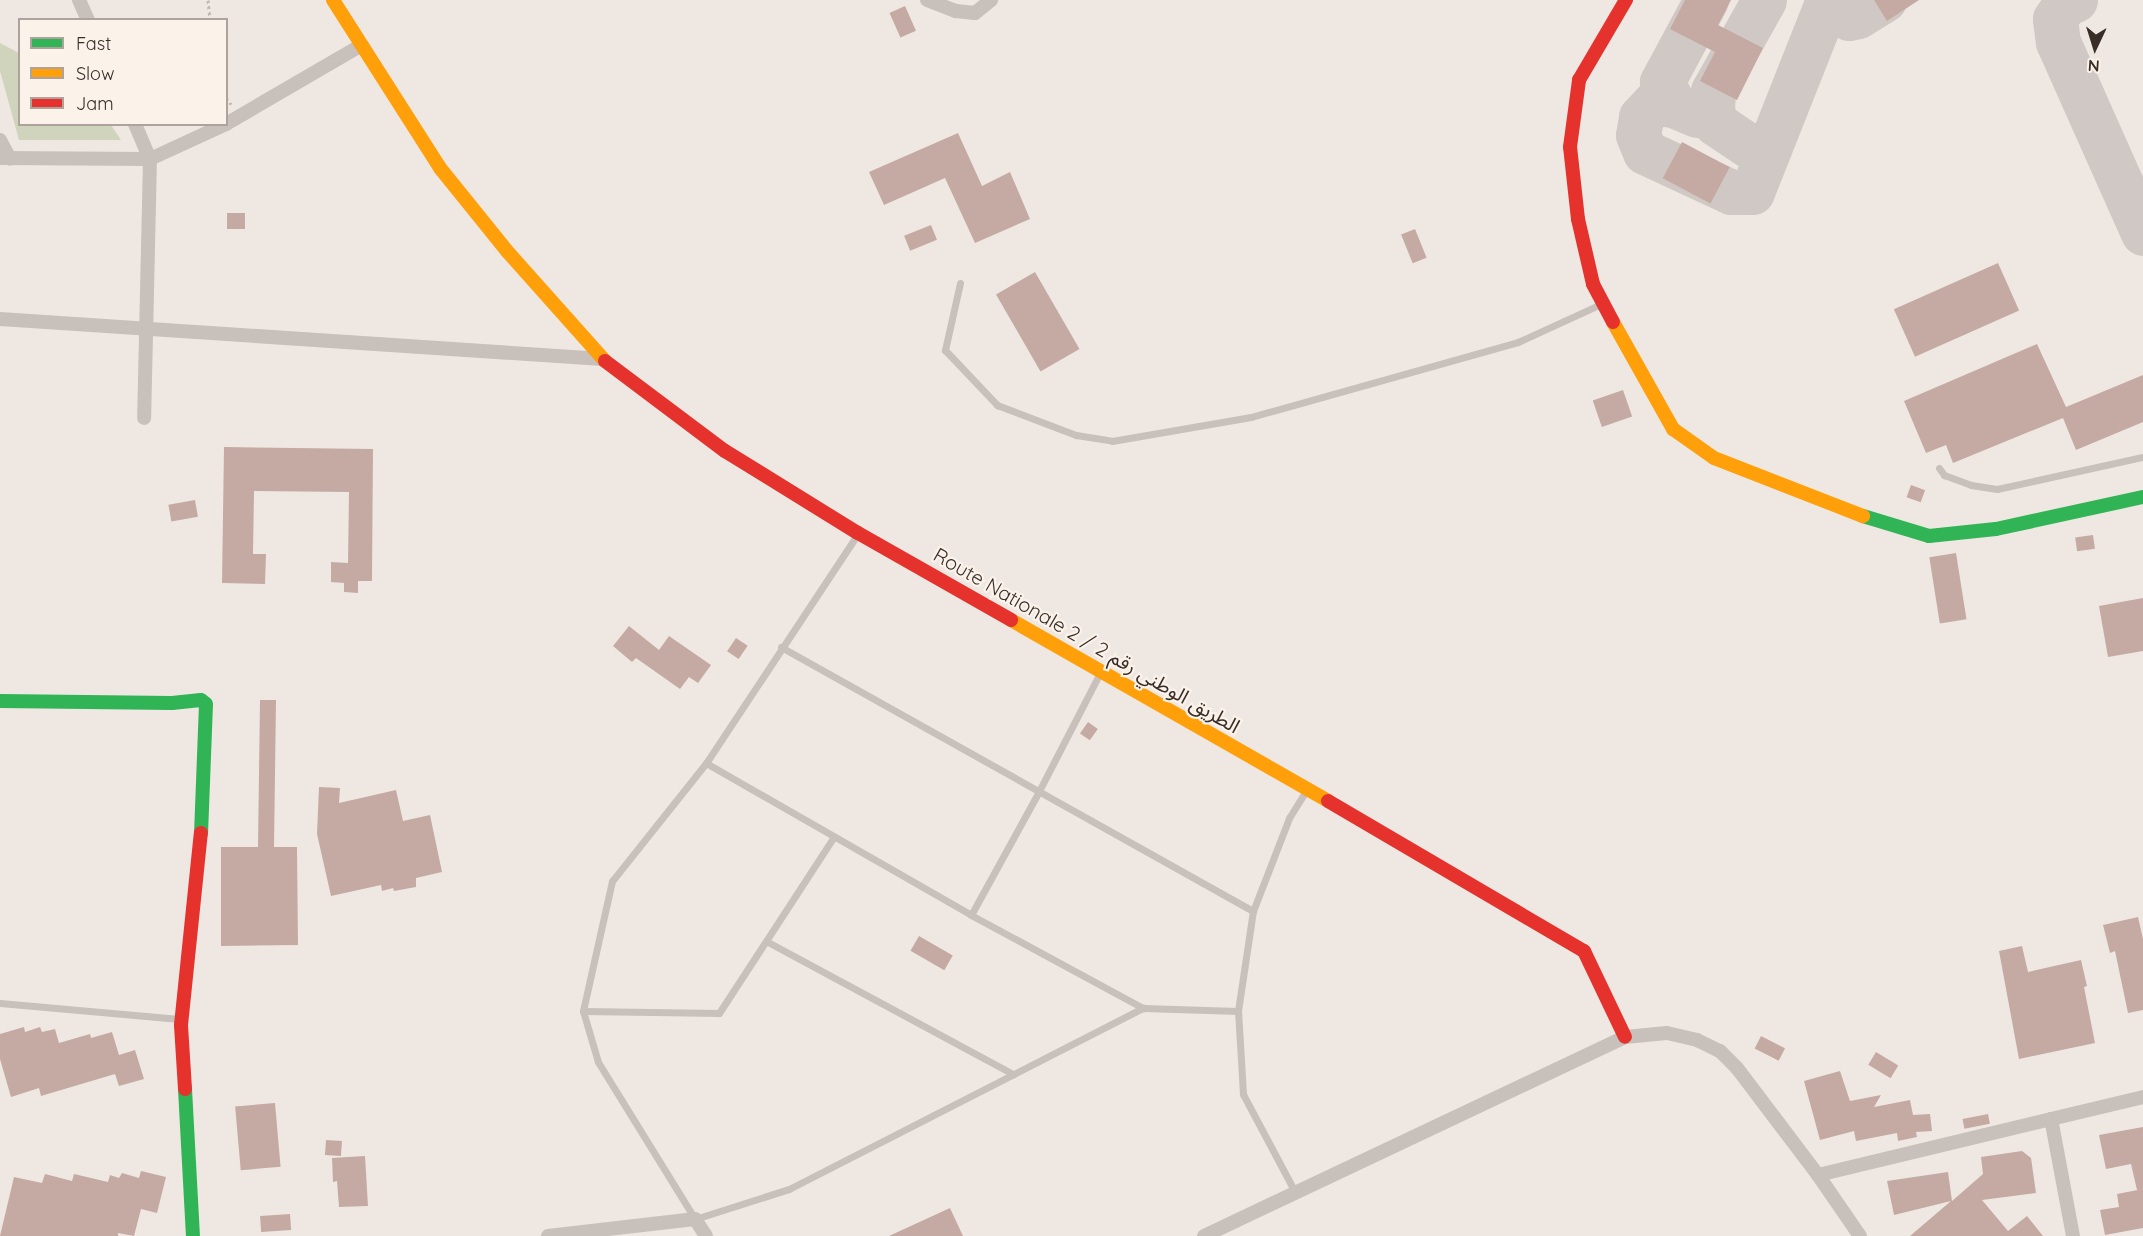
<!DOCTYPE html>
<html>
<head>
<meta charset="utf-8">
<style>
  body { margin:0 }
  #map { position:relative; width:2143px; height:1236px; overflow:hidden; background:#efe8e2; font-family:Quicksand,"Noto Sans Arabic",sans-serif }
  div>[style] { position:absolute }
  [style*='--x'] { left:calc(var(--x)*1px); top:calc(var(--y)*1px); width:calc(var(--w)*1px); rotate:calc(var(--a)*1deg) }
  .green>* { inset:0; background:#d1d4bc }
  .taxiway>* { height:45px; margin:-22.5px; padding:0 22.5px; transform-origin:22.5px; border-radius:22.5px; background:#d0c8c4 }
  .building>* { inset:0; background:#c4aaa3; transform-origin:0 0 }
  .path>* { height:3px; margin-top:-1.5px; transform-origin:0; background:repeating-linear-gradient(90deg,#c1b8b3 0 3px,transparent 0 6px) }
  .lane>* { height:7px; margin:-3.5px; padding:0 3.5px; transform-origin:3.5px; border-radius:3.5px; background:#c8c0bb }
  .street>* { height:14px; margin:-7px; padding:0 7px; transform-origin:7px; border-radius:7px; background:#c8c0bb }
  .fast>* { height:14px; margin:-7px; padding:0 7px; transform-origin:7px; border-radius:7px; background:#30b455 }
  .slow>* { height:14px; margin:-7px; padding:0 7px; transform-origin:7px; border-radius:7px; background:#ff9f0a }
  .jam>* { height:14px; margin:-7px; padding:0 7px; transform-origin:7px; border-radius:7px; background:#e5322d }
  span { translate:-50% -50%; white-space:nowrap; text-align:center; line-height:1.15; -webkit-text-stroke:4.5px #fbf2ea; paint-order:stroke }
  .street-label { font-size:20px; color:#392d28 }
  .legend { position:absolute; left:18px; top:18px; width:210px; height:108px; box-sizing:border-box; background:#fbf2ea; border:2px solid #ada39c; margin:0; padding:8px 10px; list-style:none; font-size:18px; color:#392d28 }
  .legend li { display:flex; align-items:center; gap:12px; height:30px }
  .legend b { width:30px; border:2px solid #ada39c }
  .north { position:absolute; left:2065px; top:18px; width:60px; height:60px; -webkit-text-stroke:4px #fbf2ea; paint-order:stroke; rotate:184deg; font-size:16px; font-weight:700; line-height:24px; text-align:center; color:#392d28 }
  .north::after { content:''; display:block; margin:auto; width:21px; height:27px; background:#392d28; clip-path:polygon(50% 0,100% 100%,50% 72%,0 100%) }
</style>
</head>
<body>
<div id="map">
  <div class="green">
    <div style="clip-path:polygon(0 43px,19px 53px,20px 124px,111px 125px,121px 140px,19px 140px,0 71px)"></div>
  </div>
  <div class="taxiway">
    <div style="--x:1764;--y:0;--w:104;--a:119.3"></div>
    <div style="--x:1713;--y:91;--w:18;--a:93"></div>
    <div style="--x:1712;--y:109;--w:14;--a:78"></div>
    <div style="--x:1715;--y:123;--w:40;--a:34"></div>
    <div style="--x:1748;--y:145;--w:22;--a:3"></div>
    <div style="--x:1831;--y:0;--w:9;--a:72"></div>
    <div style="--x:1834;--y:9;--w:17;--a:31"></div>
    <div style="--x:1849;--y:18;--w:9;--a:-13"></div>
    <div style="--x:1858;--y:16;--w:31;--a:-32"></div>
    <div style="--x:2075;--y:0;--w:11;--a:158"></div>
    <div style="--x:2065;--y:4;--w:18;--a:124"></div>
    <div style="--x:2055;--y:19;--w:23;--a:83"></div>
    <div style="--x:2058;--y:42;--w:209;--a:66"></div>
    <div style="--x:1674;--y:105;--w:20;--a:-174"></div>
    <div style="--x:1654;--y:103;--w:19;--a:133"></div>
    <div style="--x:1641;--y:117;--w:18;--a:99"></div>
    <div style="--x:1638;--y:135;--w:18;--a:68"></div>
    <div style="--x:1645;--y:152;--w:95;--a:24.9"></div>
    <div style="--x:1731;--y:192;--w:21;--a:0"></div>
    <div style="--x:1752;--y:192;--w:206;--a:-68.4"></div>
    <div style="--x:1697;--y:115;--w:25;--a:-157"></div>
    <div style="--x:1674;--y:105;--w:26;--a:-118"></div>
    <div style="--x:1662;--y:82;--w:93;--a:-61.8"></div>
  </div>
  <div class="building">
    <div style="clip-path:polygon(1685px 0,1731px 0,1718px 25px,1763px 48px,1737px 100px,1700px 81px,1715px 52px,1670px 29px)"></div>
    <div style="clip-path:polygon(1874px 0,1919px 0,1887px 21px)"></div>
    <div style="left:905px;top:6px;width:27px;height:17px;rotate:66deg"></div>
    <div style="clip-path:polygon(958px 133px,982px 186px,1010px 172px,1030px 219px,975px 243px,945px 178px,884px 205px,869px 172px)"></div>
    <div style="left:1682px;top:142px;width:54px;height:41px;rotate:28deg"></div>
    <div style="left:227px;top:213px;width:18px;height:16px"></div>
    <div style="left:931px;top:225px;width:16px;height:29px;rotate:68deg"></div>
    <div style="left:1415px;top:229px;width:31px;height:15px;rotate:68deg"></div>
    <div style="left:1998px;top:263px;width:52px;height:114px;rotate:66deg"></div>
    <div style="left:1035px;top:272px;width:89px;height:45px;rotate:60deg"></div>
    <div style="clip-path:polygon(2037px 344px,2066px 407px,2143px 375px,2143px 422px,2076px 450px,2063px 418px,1953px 463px,1946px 445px,1926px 453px,1904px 401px)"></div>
    <div style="left:1623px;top:390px;width:28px;height:32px;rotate:71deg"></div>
    <div style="clip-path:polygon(224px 447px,373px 449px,372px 581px,358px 581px,358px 593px,344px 592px,344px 583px,331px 582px,331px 562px,348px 563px,349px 492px,254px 491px,253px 554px,266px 554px,265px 584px,222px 583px)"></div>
    <div style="left:1911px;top:485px;width:15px;height:13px;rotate:20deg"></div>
    <div style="left:195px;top:500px;width:17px;height:27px;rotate:80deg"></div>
    <div style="left:2093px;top:535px;width:14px;height:18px;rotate:82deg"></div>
    <div style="left:1956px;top:553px;width:67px;height:27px;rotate:81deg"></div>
    <div style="clip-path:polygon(2143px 598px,2143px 651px,2108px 657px,2099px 606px)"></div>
    <div style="clip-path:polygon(629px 626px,659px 650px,669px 636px,711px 665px,698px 683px,689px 677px,680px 689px,636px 658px,632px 662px,613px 646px)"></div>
    <div style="left:736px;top:638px;width:14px;height:16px;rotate:34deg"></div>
    <div style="clip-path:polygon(260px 700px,276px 700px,274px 847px,297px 847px,298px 945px,221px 946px,221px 847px,258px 847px)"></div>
    <div style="left:1088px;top:722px;width:12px;height:14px;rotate:35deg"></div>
    <div style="clip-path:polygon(319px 787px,340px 788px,339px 803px,396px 790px,403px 821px,430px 815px,442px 872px,416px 878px,416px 887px,394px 891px,393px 888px,382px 891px,381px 885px,331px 896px,317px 834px)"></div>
    <div style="clip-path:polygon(2138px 917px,2143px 939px,2143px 1010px,2128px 1013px,2115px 951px,2110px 953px,2103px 925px)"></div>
    <div style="left:919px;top:936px;width:39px;height:17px;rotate:30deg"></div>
    <div style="clip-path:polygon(2022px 946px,2028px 972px,2081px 960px,2087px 986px,2084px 987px,2095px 1043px,2019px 1059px,1999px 951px)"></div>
    <div style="clip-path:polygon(24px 1027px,25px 1032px,40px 1027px,42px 1032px,55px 1029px,59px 1043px,90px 1034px,91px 1038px,112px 1032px,119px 1055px,135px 1050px,144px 1079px,119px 1086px,115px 1074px,41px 1096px,39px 1088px,11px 1097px,0 1059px,0 1034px)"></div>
    <div style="left:1761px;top:1036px;width:27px;height:14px;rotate:27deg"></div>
    <div style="left:1876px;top:1052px;width:26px;height:15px;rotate:31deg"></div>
    <div style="clip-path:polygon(1840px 1071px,1850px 1101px,1881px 1095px,1874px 1107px,1910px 1100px,1913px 1115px,1930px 1114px,1932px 1131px,1916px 1132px,1917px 1137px,1898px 1141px,1897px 1133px,1856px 1141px,1854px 1131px,1820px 1140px,1804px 1081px)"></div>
    <div style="left:275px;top:1103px;width:64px;height:40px;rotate:85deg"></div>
    <div style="left:1988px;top:1114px;width:10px;height:26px;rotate:79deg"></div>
    <div style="clip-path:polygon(2143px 1127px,2143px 1228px,2105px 1235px,2100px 1210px,2119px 1207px,2117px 1194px,2143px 1189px,2137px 1190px,2131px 1164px,2106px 1169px,2099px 1135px)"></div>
    <div style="left:326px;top:1140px;width:16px;height:15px;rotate:4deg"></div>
    <div style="clip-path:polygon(2022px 1151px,2031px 1158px,2036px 1193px,1982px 1200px,2008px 1231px,2027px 1216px,2043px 1236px,1910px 1236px,1951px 1201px,1894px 1215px,1887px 1181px,1948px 1172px,1952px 1201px,1983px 1174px,1981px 1157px)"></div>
    <div style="clip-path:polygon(365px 1156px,368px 1206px,339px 1207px,337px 1181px,333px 1182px,332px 1158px)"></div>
    <div style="clip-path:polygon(141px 1171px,166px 1177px,157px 1213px,141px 1209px,134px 1236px,118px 1233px,118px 1236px,0 1236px,14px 1177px,42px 1183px,45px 1174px,72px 1181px,74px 1174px,108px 1182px,110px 1175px,119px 1178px,122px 1173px,139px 1178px)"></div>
    <div style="clip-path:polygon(950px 1208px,963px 1236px,889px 1236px)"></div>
    <div style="left:290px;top:1214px;width:16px;height:30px;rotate:86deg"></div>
  </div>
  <div class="path">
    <div style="--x:208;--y:0;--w:20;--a:84"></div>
    <div style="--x:226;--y:98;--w:8;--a:50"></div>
  </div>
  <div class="lane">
    <div style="--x:960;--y:283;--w:69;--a:102.6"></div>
    <div style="--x:945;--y:350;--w:76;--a:46.6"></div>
    <div style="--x:997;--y:405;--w:85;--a:20.8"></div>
    <div style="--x:1076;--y:435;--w:36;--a:9"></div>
    <div style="--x:1112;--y:441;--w:141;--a:-9.8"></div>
    <div style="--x:1251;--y:417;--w:277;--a:-15.7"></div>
    <div style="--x:1518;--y:342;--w:91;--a:-24.6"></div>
    <div style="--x:1939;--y:468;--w:9;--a:54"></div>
    <div style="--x:1944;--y:475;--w:29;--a:20"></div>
    <div style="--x:1971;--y:485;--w:26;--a:9"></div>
    <div style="--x:1997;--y:489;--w:149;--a:-12.4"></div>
    <div style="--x:857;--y:535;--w:273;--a:123.5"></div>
    <div style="--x:706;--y:763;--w:151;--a:128.5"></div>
    <div style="--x:612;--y:881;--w:133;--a:102.6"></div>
    <div style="--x:583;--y:1011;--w:53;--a:73.6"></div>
    <div style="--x:598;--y:1062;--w:185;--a:58.3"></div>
    <div style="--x:695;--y:1219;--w:99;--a:-17.7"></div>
    <div style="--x:789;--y:1189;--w:398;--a:-27.1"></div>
    <div style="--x:781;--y:647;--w:541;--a:29.22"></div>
    <div style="--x:706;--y:763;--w:305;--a:29.8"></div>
    <div style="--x:971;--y:915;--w:196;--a:28.4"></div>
    <div style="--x:1143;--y:1008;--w:95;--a:1.8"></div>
    <div style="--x:971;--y:915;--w:139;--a:-61.2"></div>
    <div style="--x:1038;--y:793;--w:137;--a:-62.7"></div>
    <div style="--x:766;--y:941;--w:281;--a:28.3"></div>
    <div style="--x:0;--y:1003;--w:180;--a:5.1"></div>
    <div style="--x:583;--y:1011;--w:136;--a:0.8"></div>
    <div style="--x:719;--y:1013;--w:209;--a:-56.9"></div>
    <div style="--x:1295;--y:1192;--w:111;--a:-118"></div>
    <div style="--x:1243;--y:1094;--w:83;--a:-93.4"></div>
    <div style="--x:1238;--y:1011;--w:101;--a:-81.5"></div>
    <div style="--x:1253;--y:911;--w:100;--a:-68.8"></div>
    <div style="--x:1289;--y:818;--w:34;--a:-58"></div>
  </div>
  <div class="street">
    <div style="--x:79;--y:0;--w:22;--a:66"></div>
    <div style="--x:927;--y:0;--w:31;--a:21"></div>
    <div style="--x:956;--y:11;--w:19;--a:6"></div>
    <div style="--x:975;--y:13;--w:21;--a:-39"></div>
    <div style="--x:135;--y:124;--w:38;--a:67"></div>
    <div style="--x:150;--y:159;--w:259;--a:91.3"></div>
    <div style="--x:226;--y:124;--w:157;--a:-30.2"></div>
    <div style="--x:0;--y:140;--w:21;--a:62"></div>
    <div style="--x:0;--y:158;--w:150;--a:0.4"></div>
    <div style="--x:150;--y:159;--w:84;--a:-24.7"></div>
    <div style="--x:0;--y:319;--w:604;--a:3.8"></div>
    <div style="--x:1818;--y:1175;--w:240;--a:-13.5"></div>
    <div style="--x:548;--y:1236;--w:148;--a:-6.6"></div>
    <div style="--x:695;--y:1219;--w:20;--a:57"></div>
    <div style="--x:1204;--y:1236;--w:466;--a:-25.3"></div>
    <div style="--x:1625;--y:1037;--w:42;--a:-5.4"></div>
    <div style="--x:1667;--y:1033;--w:31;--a:13"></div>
    <div style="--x:1697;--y:1040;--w:25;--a:26"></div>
    <div style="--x:1720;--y:1051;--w:24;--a:45"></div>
    <div style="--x:1737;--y:1068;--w:134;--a:52.9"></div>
    <div style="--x:1818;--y:1175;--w:74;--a:55.5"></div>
    <div style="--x:2073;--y:1236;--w:119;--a:-100.6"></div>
    <div style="--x:2051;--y:1119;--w:95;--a:-13.4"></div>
  </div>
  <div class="fast">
    <div style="--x:1863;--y:516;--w:69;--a:16.9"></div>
    <div style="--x:1929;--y:536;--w:67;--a:-6"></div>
    <div style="--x:1996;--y:529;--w:150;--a:-12.3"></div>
    <div style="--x:0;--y:701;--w:172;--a:0.7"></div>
    <div style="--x:172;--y:703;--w:29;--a:-6"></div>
    <div style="--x:201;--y:700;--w:6;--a:39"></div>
    <div style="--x:206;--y:704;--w:129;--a:92.2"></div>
    <div style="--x:185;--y:1089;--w:147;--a:86.9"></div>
  </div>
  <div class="slow">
    <div style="--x:333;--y:0;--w:199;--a:57.5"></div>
    <div style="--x:440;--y:168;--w:107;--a:51.1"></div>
    <div style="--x:507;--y:251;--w:147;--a:48.3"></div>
    <div style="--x:1613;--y:322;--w:123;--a:60.7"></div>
    <div style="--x:1673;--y:429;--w:50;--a:35.3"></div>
    <div style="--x:1714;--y:458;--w:160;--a:21.3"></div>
    <div style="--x:1011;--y:620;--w:365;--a:29.7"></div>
  </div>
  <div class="jam">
    <div style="--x:1613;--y:322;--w:43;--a:-117.8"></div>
    <div style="--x:1593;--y:284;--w:67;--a:-103"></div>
    <div style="--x:1578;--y:219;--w:72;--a:-96.3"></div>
    <div style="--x:1570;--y:147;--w:68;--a:-82.3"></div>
    <div style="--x:1579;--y:80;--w:93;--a:-59.6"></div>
    <div style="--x:605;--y:361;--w:150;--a:36.9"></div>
    <div style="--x:725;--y:451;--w:156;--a:31.7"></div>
    <div style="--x:858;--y:533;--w:176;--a:29.6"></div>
    <div style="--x:1328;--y:801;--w:297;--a:30.4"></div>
    <div style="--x:1584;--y:951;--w:95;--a:64.5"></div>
    <div style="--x:185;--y:1089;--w:64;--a:-93.6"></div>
    <div style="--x:181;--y:1025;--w:193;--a:-84.1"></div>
  </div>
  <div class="street-label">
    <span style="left:1087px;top:640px;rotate:30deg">Route Nationale 2 / الطريق الوطني رقم 2</span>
  </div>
  <ul class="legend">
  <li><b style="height:8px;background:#30b455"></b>Fast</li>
  <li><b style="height:8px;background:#ff9f0a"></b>Slow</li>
  <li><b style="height:8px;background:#e5322d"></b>Jam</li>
  </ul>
  <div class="north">N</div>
</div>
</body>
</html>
